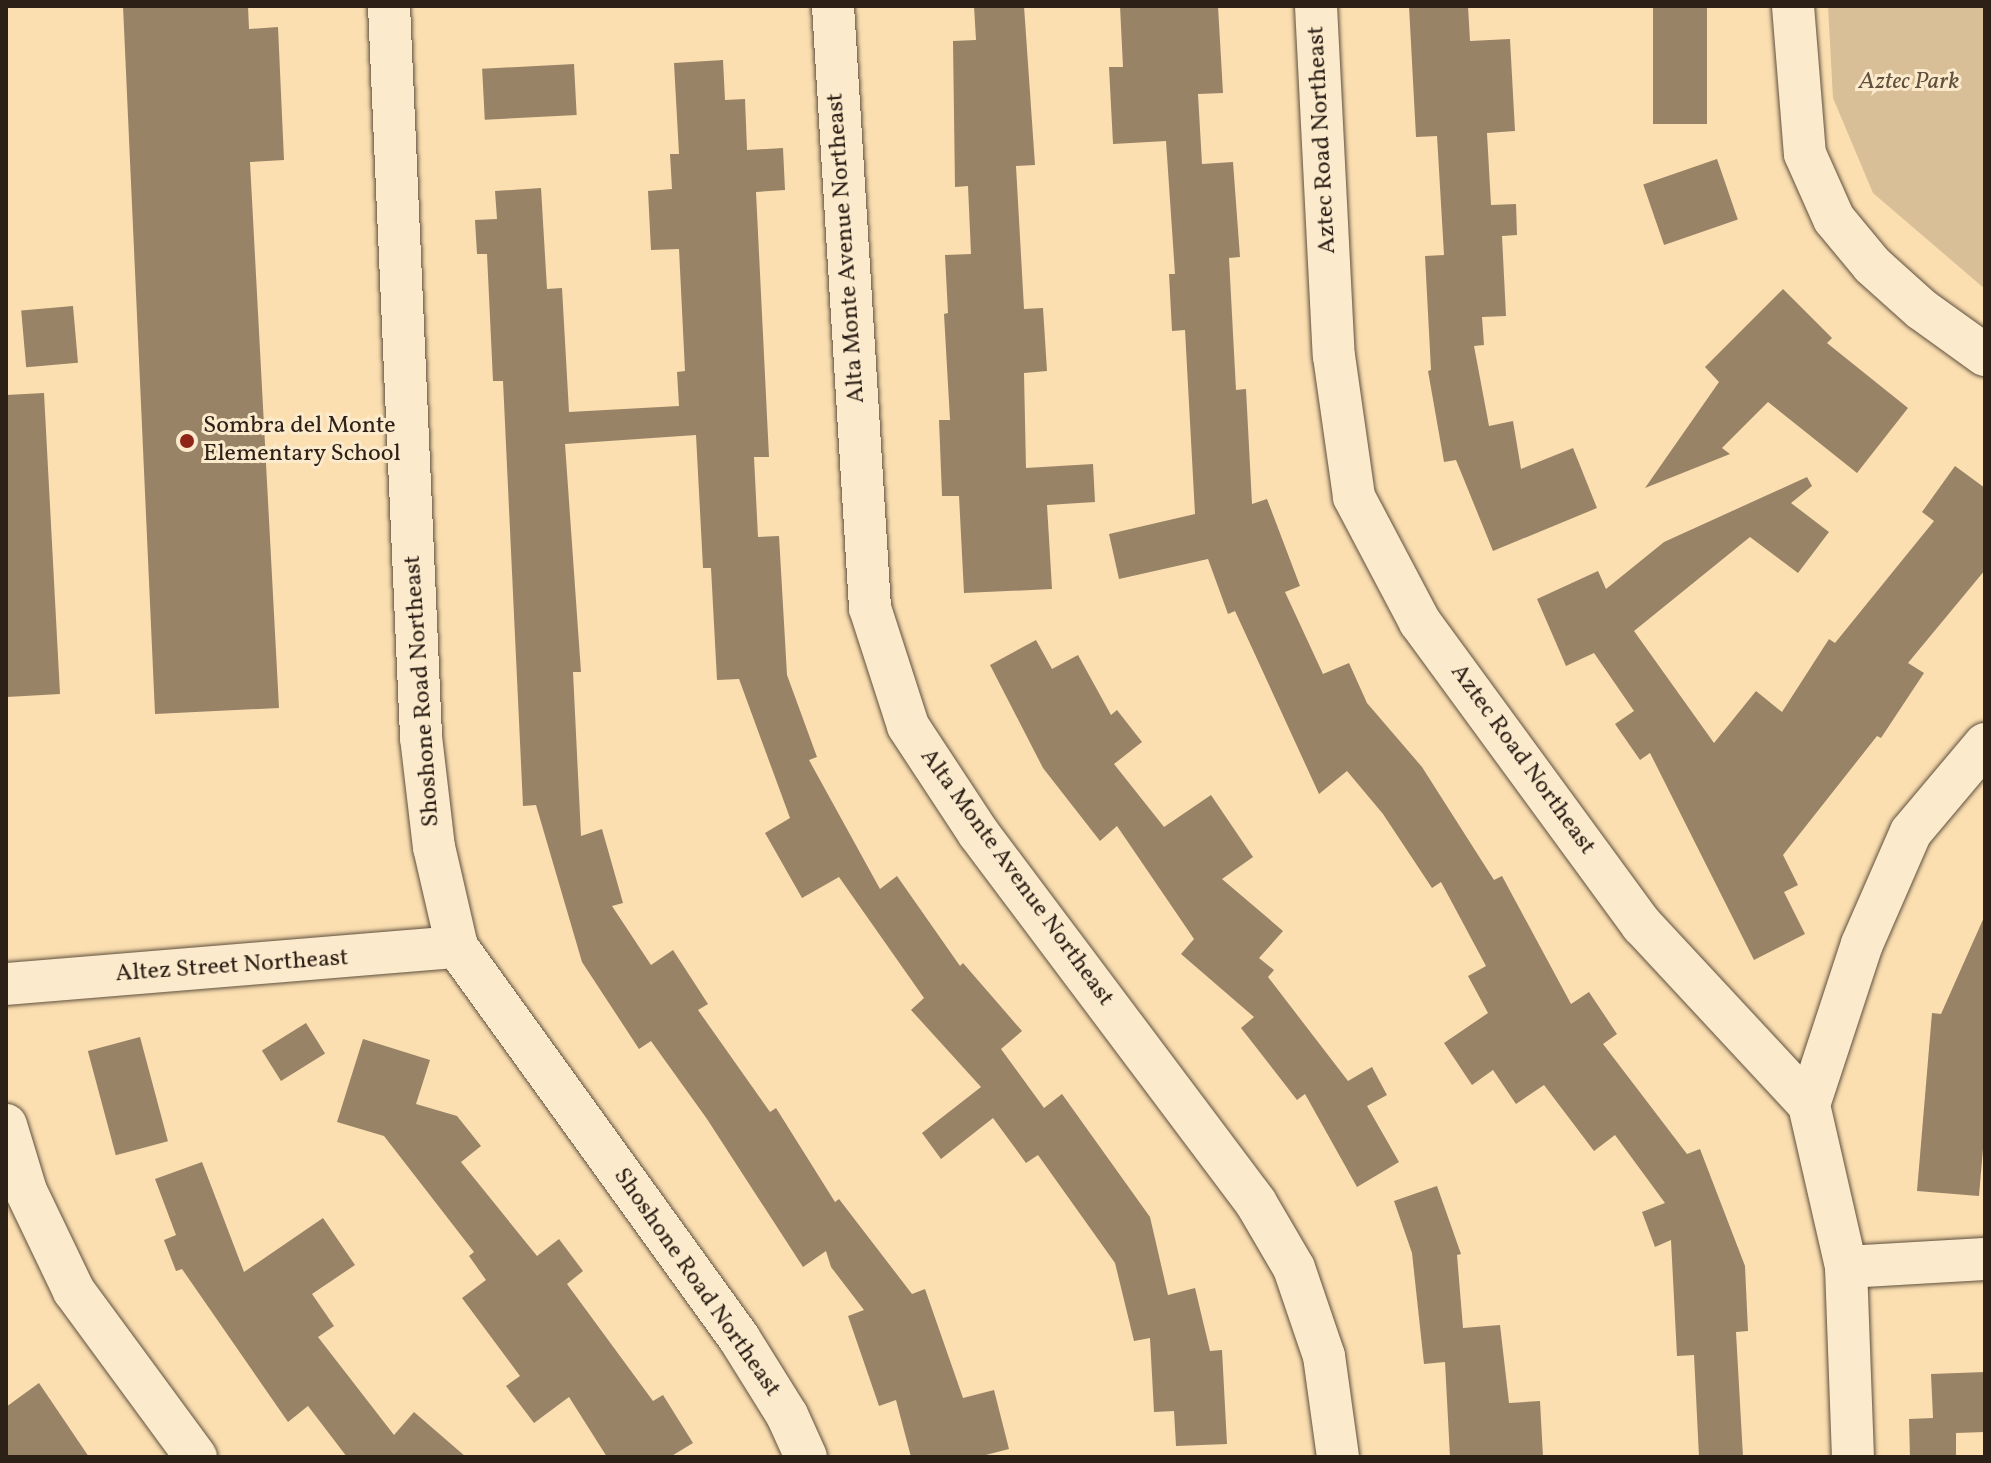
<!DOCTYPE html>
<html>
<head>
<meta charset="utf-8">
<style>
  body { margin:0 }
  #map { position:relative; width:1991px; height:1463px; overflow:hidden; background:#fbdfb1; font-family:Vollkorn,serif }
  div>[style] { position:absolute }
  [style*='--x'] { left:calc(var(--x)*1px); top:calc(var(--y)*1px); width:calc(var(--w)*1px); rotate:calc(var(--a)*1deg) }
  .green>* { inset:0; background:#d8bf97 }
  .building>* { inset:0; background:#988367; transform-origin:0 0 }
  .roads { filter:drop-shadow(0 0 2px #60503e) drop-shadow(0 0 2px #60503e) }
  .minor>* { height:42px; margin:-21px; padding:0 21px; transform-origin:21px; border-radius:21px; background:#fceacc }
  .dots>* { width:22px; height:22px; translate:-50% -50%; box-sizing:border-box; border:4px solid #fceacc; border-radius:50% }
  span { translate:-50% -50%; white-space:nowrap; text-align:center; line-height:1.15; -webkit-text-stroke:6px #fceacc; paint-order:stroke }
  .park-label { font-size:24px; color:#60503d; font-style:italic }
  .street-label { font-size:24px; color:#2c2017 }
  .poi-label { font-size:24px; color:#2c2017 }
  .left { translate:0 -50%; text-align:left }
  .frame { position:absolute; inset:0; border:8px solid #2c2017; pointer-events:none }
</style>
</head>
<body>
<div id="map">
  <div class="green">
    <div style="clip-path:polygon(1828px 6px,1985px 6px,1985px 289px,1873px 193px,1833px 98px)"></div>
  </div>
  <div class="building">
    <div style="clip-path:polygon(123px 6px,248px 6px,249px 29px,278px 27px,284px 160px,250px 162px,279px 708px,155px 714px)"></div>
    <div style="clip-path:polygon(974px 6px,1024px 6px,1035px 165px,1016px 166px,1024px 309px,1043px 308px,1047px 371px,1024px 373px,1026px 468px,1093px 464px,1095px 502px,1047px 505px,1052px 589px,964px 593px,959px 496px,942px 496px,939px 420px,950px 420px,944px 314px,948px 313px,945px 255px,971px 254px,968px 186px,955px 187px,953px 41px,976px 40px)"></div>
    <div style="clip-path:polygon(1120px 6px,1218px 6px,1223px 93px,1198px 94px,1202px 164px,1233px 162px,1240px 257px,1229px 258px,1236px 390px,1246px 389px,1252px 504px,1267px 499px,1300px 586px,1285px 592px,1323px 674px,1349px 663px,1367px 703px,1422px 767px,1494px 880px,1502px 876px,1571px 1004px,1589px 992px,1617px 1034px,1603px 1044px,1687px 1154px,1700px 1149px,1745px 1266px,1748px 1331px,1736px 1332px,1743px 1457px,1699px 1457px,1694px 1355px,1677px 1356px,1671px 1240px,1655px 1247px,1642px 1212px,1665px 1203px,1615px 1135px,1594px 1151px,1544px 1085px,1516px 1104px,1493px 1070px,1472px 1085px,1444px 1043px,1488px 1013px,1468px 976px,1486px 966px,1441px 882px,1432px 888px,1383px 814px,1347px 771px,1319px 794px,1235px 611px,1228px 614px,1208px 559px,1119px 579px,1109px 534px,1195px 514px,1185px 330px,1172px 331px,1169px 274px,1175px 274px,1166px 141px,1113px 144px,1109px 67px,1123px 67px)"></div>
    <div style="clip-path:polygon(1409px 6px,1468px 6px,1470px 41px,1510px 39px,1515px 131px,1487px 133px,1491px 205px,1516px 204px,1517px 235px,1502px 236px,1506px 316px,1482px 317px,1484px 345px,1474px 346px,1489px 426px,1513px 421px,1521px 469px,1573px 448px,1597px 508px,1493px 551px,1456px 460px,1444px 462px,1428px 371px,1431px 370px,1425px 256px,1444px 255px,1437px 136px,1416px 137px)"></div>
    <div style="left:1653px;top:6px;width:54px;height:118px"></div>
    <div style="clip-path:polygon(723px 60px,725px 100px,745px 99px,747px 150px,783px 148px,785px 190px,756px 192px,769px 457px,754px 457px,758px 537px,779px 536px,787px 675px,817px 757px,809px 760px,880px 889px,897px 876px,960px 966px,963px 963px,1022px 1031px,1001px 1049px,1044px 1108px,1062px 1094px,1150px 1217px,1168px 1295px,1195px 1288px,1210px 1351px,1222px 1350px,1227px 1444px,1176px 1446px,1174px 1411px,1154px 1412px,1150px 1338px,1134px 1341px,1115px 1263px,1038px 1155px,1026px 1163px,993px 1118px,941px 1159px,922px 1133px,981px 1087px,911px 1010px,924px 998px,839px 877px,802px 898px,765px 833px,790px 818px,739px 679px,717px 680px,711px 568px,703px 568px,696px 435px,565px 444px,581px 672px,573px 672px,581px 836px,602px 829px,623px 903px,612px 906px,651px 965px,673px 950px,708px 1004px,698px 1010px,770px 1112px,776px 1108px,835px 1202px,839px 1199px,912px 1294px,925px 1289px,963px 1398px,994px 1390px,1009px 1449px,978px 1457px,911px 1457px,896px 1400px,879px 1406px,848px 1316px,864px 1310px,831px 1267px,826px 1251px,803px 1267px,707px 1119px,651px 1041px,639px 1049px,582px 962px,536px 805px,523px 806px,503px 381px,493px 381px,487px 254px,477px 254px,475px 220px,497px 219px,495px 191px,541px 188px,547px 289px,562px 288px,569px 412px,679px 406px,677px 372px,685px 371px,679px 249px,651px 250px,648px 191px,672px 189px,670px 154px,679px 154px,674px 63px)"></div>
    <div style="left:574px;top:64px;width:51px;height:92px;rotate:87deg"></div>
    <div style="left:1717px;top:159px;width:64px;height:78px;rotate:71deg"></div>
    <div style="clip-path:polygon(1783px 289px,1832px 338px,1827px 343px,1908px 408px,1857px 473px,1768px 402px,1722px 448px,1730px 454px,1645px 488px,1719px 382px,1705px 367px)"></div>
    <div style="left:73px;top:306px;width:57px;height:52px;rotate:85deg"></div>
    <div style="clip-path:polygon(44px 393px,60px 694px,7px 697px,6px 395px)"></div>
    <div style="clip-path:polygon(1955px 466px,1985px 488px,1985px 570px,1908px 663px,1924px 673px,1881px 738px,1877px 736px,1783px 855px,1798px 885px,1784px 892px,1805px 934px,1754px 960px,1650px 753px,1640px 760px,1615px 724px,1634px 711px,1594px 653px,1566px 666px,1537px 599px,1598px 571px,1606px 589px,1664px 542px,1807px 477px,1812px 486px,1791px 503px,1829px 532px,1798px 573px,1750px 537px,1634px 631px,1714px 743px,1756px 691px,1782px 712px,1829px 639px,1835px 643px,1934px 521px,1922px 512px)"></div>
    <div style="clip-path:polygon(1036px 640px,1052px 669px,1078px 655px,1111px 715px,1117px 710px,1142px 742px,1114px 764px,1164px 827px,1211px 795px,1253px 857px,1222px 879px,1283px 931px,1259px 958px,1274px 970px,1268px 977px,1348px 1081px,1372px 1067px,1387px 1095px,1367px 1106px,1399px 1162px,1357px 1187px,1305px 1094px,1297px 1100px,1241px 1028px,1254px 1017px,1181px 954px,1194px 939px,1117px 826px,1100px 841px,1043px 768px,990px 665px)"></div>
    <div style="clip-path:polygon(1985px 915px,1985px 1125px,1979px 1196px,1917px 1191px,1932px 1013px,1941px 1014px)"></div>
    <div style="left:306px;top:1023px;width:36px;height:52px;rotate:58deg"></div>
    <div style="left:140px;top:1037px;width:108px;height:54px;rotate:75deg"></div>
    <div style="clip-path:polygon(363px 1039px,430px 1060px,416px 1104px,457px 1116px,481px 1146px,461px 1162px,537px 1256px,559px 1239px,583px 1271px,567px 1284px,653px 1401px,663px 1395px,693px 1443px,670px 1457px,607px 1457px,569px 1397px,534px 1423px,506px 1386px,520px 1376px,462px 1298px,486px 1280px,469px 1256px,474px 1252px,384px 1136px,337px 1122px)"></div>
    <div style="clip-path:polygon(202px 1162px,244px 1272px,323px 1218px,355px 1265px,312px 1294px,334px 1326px,318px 1337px,394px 1435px,414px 1412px,466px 1457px,347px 1457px,308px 1406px,288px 1422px,182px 1269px,176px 1271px,164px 1240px,176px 1235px,155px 1179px)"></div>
    <div style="clip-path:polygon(1437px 1186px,1461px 1254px,1457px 1255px,1463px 1328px,1500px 1325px,1509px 1403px,1540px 1401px,1543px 1457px,1450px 1457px,1445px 1362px,1424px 1364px,1412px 1253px,1394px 1201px)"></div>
    <div style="clip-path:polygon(1985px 1372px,1985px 1432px,1956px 1433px,1956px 1457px,1910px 1457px,1909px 1419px,1933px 1418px,1931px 1374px)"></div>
    <div style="clip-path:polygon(39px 1383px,89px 1457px,6px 1457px,6px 1407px)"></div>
  </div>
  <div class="roads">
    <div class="minor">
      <div style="--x:389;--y:6;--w:732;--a:87.49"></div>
      <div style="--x:421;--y:737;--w:111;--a:83.3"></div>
      <div style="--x:434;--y:847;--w:103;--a:77"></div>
      <div style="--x:457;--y:947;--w:482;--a:54.2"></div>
      <div style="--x:739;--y:1338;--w:91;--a:58.1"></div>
      <div style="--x:787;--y:1415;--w:46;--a:65.7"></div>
      <div style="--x:833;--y:6;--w:603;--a:86.48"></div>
      <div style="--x:870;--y:608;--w:124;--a:72.1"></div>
      <div style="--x:908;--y:726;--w:129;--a:56.7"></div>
      <div style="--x:979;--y:834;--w:461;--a:53.1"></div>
      <div style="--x:1256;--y:1203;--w:75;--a:59.7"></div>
      <div style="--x:1294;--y:1268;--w:93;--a:71.2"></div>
      <div style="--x:1324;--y:1356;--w:102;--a:82.1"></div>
      <div style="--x:1316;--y:6;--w:350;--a:87.1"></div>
      <div style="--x:1334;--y:356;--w:142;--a:81.9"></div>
      <div style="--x:1354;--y:497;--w:141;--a:62.2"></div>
      <div style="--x:1420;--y:622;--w:376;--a:53.8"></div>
      <div style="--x:1642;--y:925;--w:246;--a:47.1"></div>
      <div style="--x:1809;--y:1105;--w:166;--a:77.1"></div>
      <div style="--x:1846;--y:1267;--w:190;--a:87.9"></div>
      <div style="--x:1793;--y:6;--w:148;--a:85.4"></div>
      <div style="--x:1805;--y:154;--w:71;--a:66"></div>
      <div style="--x:1834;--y:219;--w:60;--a:50.4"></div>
      <div style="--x:1872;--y:265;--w:66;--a:41.9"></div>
      <div style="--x:1921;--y:309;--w:79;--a:35.7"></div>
      <div style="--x:6;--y:984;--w:453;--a:-4.7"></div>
      <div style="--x:1809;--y:1105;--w:169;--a:-71.8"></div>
      <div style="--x:1862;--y:944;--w:122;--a:-66.4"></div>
      <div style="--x:1911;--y:832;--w:115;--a:-49.9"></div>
      <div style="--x:6;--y:1125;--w:69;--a:73.1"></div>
      <div style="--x:26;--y:1191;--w:111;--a:64.4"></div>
      <div style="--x:74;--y:1291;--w:206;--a:53.7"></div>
      <div style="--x:1846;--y:1267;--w:139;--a:-3.3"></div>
    </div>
  </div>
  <div class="dots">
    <div style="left:187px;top:441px;background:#8f2418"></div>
  </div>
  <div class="park-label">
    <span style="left:1909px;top:83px">Aztec Park</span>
  </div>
  <div class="street-label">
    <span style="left:1323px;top:140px;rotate:-93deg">Aztec Road Northeast</span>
    <span style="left:847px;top:248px;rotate:-94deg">Alta Monte Avenue Northeast</span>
    <span style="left:423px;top:691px;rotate:-94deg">Shoshone Road Northeast</span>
    <span style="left:1522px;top:760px;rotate:54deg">Aztec Road Northeast</span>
    <span style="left:1016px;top:878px;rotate:54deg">Alta Monte Avenue Northeast</span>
    <span style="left:232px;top:967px;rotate:-4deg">Altez Street Northeast</span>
    <span style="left:696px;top:1283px;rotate:55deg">Shoshone Road Northeast</span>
  </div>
  <div class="poi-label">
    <span class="left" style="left:203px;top:441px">Sombra del Monte<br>Elementary School</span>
  </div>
  <div class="frame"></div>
</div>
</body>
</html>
